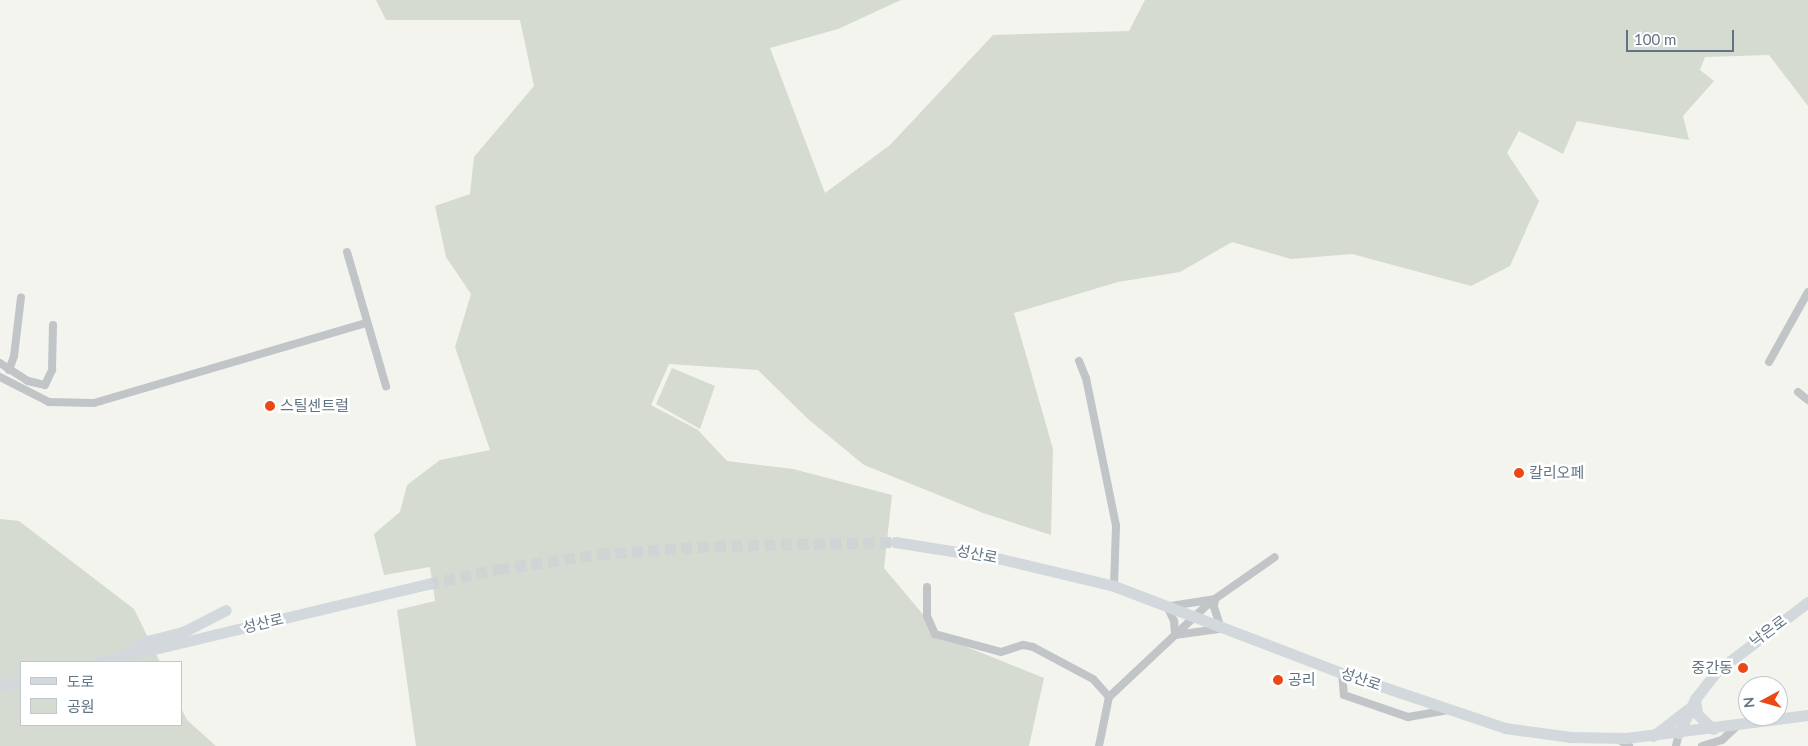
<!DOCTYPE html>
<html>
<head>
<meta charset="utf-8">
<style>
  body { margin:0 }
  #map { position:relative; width:1808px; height:746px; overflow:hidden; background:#f4f4ef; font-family:Lato,"Noto Sans KR",sans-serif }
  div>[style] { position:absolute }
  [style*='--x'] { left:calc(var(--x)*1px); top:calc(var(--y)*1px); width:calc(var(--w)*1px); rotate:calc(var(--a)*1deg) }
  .green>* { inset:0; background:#d5dbd0 }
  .secondary-tunnel>* { height:11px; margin-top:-5.5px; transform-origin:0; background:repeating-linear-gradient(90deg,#cfd4d4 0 11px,transparent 0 16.5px) }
  .street>* { height:8px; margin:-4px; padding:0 4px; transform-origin:4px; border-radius:4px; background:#c1c5c8 }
  .secondary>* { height:11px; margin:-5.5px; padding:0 5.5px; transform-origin:5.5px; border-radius:5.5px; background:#d2d8dc }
  .dots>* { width:14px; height:14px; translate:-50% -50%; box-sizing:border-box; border:2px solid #fff; border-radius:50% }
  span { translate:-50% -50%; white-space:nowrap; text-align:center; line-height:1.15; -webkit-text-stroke:5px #fff; paint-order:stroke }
  .poi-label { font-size:15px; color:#617482 }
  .left { translate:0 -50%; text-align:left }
  .right { translate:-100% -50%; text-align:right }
  .street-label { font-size:15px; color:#617482 }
  .legend { position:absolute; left:20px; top:661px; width:162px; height:65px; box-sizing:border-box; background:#fff; border:1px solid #c0c7cd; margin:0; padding:6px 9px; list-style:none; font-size:15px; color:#617482 }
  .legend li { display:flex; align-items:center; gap:10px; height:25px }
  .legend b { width:25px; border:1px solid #c0c7cd }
  .north { position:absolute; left:1738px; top:676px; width:50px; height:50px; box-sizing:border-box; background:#fff; border:1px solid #c0c7cd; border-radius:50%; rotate:264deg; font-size:14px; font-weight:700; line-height:20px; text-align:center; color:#617482 }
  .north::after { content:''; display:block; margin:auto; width:18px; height:22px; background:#ec4817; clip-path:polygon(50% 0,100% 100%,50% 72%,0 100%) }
  .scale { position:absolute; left:1626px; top:30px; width:108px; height:22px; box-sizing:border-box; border:2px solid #617482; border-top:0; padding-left:6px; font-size:15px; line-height:18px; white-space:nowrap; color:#617482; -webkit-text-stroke:4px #fff; paint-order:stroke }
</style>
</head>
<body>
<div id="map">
  <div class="green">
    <div style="clip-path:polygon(376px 0,901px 0,838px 29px,770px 48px,825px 193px,890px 145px,993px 35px,1129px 31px,1145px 0,1808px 0,1808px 106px,1769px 55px,1705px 57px,1700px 70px,1714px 81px,1683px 116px,1689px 140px,1577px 121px,1563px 154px,1519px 131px,1507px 153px,1539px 201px,1510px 266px,1471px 286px,1352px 254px,1291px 259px,1232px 242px,1180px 272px,1118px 282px,1014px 313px,1053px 449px,1051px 535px,983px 513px,864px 465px,808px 419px,758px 370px,669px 364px,651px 405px,698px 430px,727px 461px,793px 469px,892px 495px,884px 568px,942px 637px,1044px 678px,1029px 746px,416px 746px,397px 610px,435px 601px,430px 567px,384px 575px,374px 534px,400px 512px,407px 485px,440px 460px,490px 450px,455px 347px,471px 294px,446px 257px,435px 206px,470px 194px,474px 157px,534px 86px,520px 20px,386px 20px)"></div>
    <div style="clip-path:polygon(672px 368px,715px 386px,700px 429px,656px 404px)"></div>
    <div style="clip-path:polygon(0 519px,19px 521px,134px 609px,160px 662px,21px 662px,21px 725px,181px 725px,181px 708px,187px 720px,216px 746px,0 746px)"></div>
  </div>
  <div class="secondary-tunnel">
    <div style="--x:428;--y:584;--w:73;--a:-11.9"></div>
    <div style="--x:499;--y:569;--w:101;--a:-8.5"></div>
    <div style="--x:599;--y:554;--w:116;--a:-3.9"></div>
    <div style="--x:715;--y:546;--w:180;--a:-1.3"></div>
  </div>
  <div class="street">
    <div style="--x:347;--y:252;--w:140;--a:73.8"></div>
    <div style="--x:1079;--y:361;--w:18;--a:68"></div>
    <div style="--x:1086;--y:378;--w:151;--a:78.5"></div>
    <div style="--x:1116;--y:526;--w:60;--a:91.9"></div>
    <div style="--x:1769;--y:362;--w:80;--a:-60.9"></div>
    <div style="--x:0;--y:363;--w:33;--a:33"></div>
    <div style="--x:28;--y:381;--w:17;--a:13"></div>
    <div style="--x:45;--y:385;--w:17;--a:-65"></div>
    <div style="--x:52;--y:370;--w:45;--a:-88.7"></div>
    <div style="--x:9;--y:370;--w:15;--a:-70"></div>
    <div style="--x:14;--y:356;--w:59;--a:-83.2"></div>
    <div style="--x:0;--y:377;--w:55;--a:27"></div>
    <div style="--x:49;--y:402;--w:45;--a:1.3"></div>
    <div style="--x:94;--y:403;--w:284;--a:-16.4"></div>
    <div style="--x:1798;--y:392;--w:13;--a:39"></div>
    <div style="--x:927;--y:587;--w:29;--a:90"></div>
    <div style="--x:927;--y:616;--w:20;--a:66"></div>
    <div style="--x:935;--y:634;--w:68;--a:15.3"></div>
    <div style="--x:1001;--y:652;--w:23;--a:-18"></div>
    <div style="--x:1023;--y:645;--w:10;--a:11"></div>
    <div style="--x:1033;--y:647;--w:68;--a:28.1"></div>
    <div style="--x:1093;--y:679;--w:24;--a:48"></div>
    <div style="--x:1167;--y:606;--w:17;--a:65"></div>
    <div style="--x:1174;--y:621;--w:14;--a:86"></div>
    <div style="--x:1175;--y:635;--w:44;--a:-7.8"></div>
    <div style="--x:1171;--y:606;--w:45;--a:-9"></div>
    <div style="--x:1215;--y:599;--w:8;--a:97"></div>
    <div style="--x:1214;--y:607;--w:19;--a:72"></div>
    <div style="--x:1342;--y:673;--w:22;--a:85"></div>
    <div style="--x:1344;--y:695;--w:68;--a:19"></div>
    <div style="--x:1408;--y:717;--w:41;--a:-9.9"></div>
    <div style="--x:1618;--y:739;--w:13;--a:32"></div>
    <div style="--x:1099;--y:746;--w:50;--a:-78.5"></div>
    <div style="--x:1109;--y:697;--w:137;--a:-43.2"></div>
    <div style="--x:1209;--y:603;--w:80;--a:-34.9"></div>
    <div style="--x:1676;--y:746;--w:13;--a:-77"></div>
    <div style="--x:1702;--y:746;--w:21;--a:-17"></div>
    <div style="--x:1722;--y:740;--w:22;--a:-43"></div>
  </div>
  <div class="secondary">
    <div style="--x:895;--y:542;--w:107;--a:9.1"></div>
    <div style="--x:1001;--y:559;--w:116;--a:13.4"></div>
    <div style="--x:1114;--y:586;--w:244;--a:20.9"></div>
    <div style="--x:1342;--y:673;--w:172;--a:18.6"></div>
    <div style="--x:1505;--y:728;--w:66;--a:7.9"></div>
    <div style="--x:1570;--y:737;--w:56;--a:1"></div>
    <div style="--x:1626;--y:738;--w:183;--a:-7.2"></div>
    <div style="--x:126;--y:655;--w:18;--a:-43"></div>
    <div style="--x:139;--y:643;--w:45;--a:-14"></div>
    <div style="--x:183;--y:632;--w:48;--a:-27.1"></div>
    <div style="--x:100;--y:662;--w:337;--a:-13.4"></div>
    <div style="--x:0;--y:686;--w:22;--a:-13"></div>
    <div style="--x:1695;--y:699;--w:15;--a:82"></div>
    <div style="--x:1697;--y:714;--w:22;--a:43"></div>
    <div style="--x:1679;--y:733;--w:38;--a:-65"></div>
    <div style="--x:1695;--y:699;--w:36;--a:-52"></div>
    <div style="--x:1717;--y:671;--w:114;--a:-37.2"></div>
    <div style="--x:1653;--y:736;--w:44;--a:-37.6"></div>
  </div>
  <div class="dots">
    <div style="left:270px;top:406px;background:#ec4817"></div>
    <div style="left:1519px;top:473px;background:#ec4817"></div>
    <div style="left:1743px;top:668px;background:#ec4817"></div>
    <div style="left:1278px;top:680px;background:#ec4817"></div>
  </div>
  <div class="poi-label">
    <span class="left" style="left:280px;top:406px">스틸센트럴</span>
    <span class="left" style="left:1529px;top:473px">칼리오페</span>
    <span class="right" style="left:1733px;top:668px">중간동</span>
    <span class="left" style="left:1288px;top:680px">공리</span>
  </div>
  <div class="street-label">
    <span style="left:977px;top:554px;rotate:11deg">성산로</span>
    <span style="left:263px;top:623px;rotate:-13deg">성산로</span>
    <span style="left:1768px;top:631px;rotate:-36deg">낙은로</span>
    <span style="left:1361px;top:679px;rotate:19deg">성산로</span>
  </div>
  <ul class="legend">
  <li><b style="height:6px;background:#d2d8dc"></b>도로</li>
  <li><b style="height:14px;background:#d5dbd0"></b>공원</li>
  </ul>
  <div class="north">N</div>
  <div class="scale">100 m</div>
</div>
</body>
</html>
